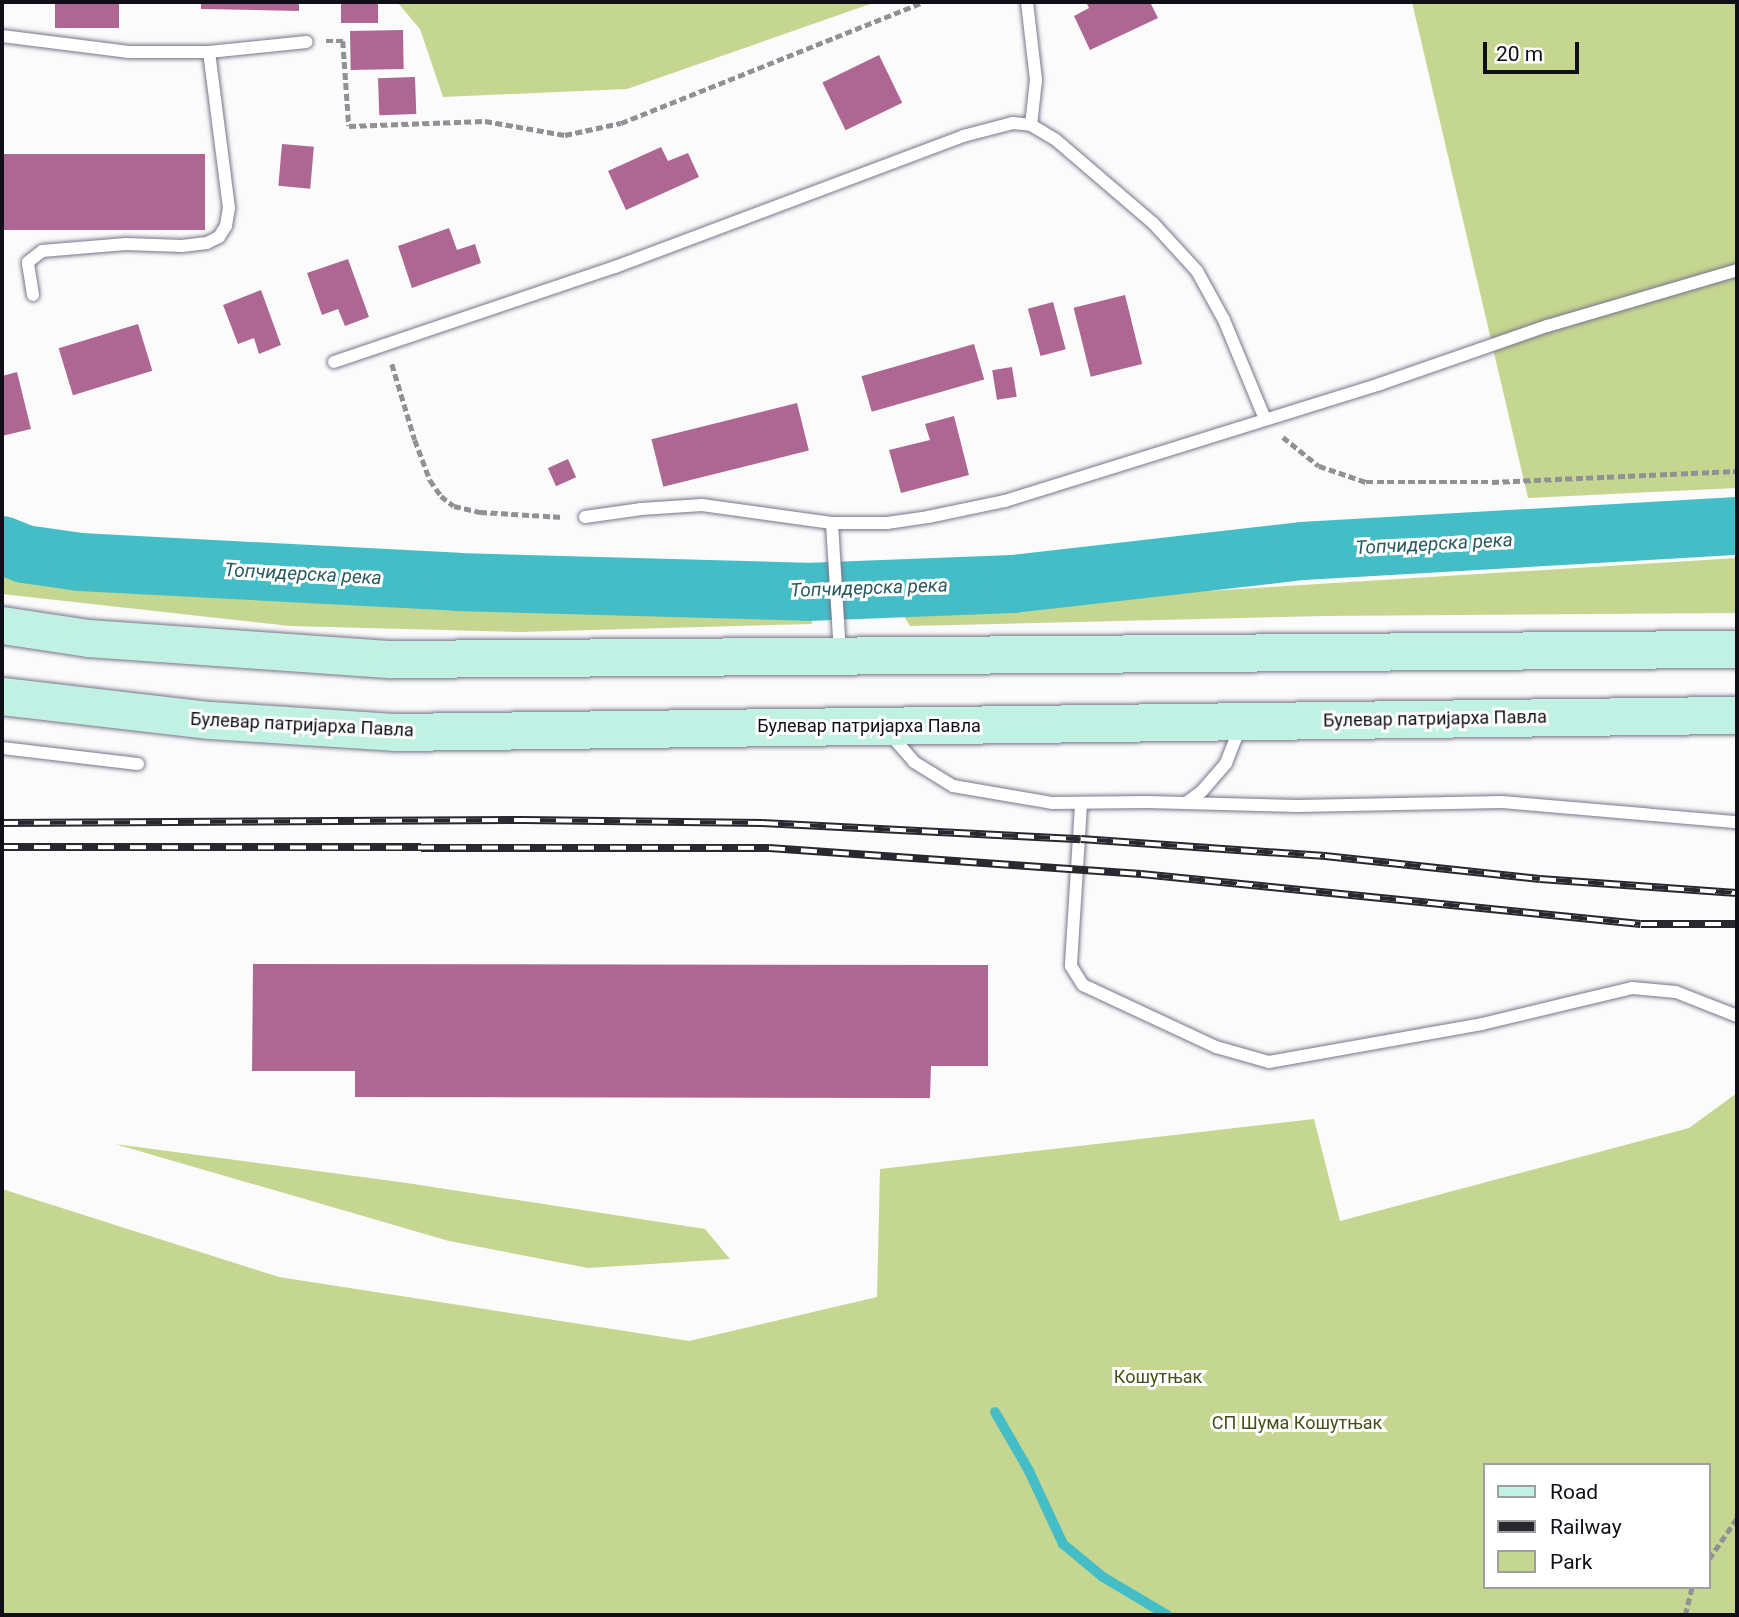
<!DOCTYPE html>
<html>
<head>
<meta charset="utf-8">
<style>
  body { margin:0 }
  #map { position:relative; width:1739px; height:1617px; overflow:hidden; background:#fbfbfb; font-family:Roboto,sans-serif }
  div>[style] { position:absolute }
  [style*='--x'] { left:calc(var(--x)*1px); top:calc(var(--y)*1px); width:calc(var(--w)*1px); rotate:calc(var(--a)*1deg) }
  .green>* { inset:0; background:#c5d691 }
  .stream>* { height:10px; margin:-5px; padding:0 5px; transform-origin:5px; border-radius:5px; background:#45bdc7 }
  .river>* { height:58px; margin:-29px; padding:0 29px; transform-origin:29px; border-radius:29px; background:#45bdc7 }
  .building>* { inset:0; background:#ae6792; transform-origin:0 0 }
  .path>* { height:4.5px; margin-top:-2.25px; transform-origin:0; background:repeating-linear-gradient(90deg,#919195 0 7px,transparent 0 10.5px) }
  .roads { filter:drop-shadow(0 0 2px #77758b) drop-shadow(0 0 2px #77758b) }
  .service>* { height:12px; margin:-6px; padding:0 6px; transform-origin:6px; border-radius:6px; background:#fff }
  .secondary>* { height:37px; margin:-18.5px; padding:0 18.5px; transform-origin:18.5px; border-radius:18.5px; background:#c0f1e2 }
  .rail>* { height:8px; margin-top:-4px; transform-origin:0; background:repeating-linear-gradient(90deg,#fff 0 16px,#29282f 0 32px); box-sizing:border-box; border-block:2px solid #29282f }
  span { translate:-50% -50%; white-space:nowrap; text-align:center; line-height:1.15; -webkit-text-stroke:6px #fff; paint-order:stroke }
  .street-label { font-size:18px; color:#100f17 }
  .park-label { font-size:18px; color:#455016 }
  .water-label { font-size:19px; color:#285a5f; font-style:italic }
  .frame { position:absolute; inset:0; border:4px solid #100f17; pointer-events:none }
  .legend { position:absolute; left:1483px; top:1463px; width:228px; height:126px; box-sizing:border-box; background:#fff; border:2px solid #9f9fa2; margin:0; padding:9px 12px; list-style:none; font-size:21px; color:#100f17 }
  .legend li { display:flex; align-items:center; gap:14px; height:35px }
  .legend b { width:35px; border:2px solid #9f9fa2 }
  .scale { position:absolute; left:1483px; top:42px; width:96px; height:32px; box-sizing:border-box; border:4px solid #100f17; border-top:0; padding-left:9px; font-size:21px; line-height:24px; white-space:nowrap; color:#100f17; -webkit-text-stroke:5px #fff; paint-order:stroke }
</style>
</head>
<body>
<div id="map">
  <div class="green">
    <div style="clip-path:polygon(397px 2px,876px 2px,627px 89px,443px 97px,420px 29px)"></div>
    <div style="clip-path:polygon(1412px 2px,1737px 2px,1737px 488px,1528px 498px)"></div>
    <div style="clip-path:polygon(1737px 558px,1737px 613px,1323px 616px,910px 626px,900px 610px)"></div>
    <div style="clip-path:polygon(2px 566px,810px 604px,812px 624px,521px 632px,290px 626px,2px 594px)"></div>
    <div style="clip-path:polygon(evenodd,1737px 1093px,1737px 1615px,2px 1615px,2px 1189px,279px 1277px,689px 1341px,877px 1297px,880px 1169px,1314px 1119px,1340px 1221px,1689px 1128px,1737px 1093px,1485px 1465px,1709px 1465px,1709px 1587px,1485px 1587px,1485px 1465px)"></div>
    <div style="clip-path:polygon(115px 1144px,407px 1183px,705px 1229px,730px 1259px,588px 1268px,449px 1241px)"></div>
  </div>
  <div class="stream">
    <div style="--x:995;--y:1412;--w:68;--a:60"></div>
    <div style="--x:1029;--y:1471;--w:81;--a:65"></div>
    <div style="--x:1063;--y:1544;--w:52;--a:39.5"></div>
    <div style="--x:1103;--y:1577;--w:74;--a:30.7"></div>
  </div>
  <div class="river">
    <div style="--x:2;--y:545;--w:24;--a:22"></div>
    <div style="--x:24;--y:554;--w:57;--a:8.1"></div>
    <div style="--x:80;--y:562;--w:378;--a:3"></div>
    <div style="--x:457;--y:582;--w:349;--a:1.6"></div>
    <div style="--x:806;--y:592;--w:207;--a:-2.2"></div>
    <div style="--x:1013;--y:584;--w:291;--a:-6.5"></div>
    <div style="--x:1302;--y:551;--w:436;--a:-3.3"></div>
  </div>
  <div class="building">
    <div style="left:55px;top:2px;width:64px;height:26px"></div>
    <div style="clip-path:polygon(201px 2px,299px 2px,299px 11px,201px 9px)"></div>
    <div style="left:341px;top:2px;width:37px;height:21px"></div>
    <div style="clip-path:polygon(1086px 2px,1150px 2px,1158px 18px,1090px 50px,1074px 16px,1089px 8px)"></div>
    <div style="left:403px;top:30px;width:39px;height:53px;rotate:89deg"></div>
    <div style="left:879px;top:55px;width:53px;height:63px;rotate:64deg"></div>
    <div style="left:415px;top:77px;width:37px;height:37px;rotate:88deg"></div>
    <div style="left:282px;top:144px;width:32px;height:42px;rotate:5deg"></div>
    <div style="clip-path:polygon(661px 147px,668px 161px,688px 153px,699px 177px,626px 210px,608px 171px)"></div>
    <div style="left:2px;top:154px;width:203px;height:76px"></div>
    <div style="clip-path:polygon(449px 228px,457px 250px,475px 244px,481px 263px,412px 288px,398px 246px)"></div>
    <div style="clip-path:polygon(348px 259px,369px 317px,345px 326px,338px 309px,322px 315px,307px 273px)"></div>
    <div style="clip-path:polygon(261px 290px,281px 345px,259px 354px,254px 338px,238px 344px,223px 305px)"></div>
    <div style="left:1125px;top:295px;width:71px;height:53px;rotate:76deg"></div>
    <div style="left:1053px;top:302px;width:49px;height:26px;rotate:75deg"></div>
    <div style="left:138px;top:324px;width:49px;height:83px;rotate:73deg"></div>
    <div style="left:974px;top:344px;width:37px;height:117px;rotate:74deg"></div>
    <div style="left:1012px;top:367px;width:30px;height:20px;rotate:81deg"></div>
    <div style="clip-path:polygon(17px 372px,31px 429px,2px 436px,2px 376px)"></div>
    <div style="left:797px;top:403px;width:49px;height:150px;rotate:76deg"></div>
    <div style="clip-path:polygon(954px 416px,969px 475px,901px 493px,889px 450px,930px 440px,925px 424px)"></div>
    <div style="left:568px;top:459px;width:20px;height:22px;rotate:66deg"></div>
    <div style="clip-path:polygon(253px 964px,988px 965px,988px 1066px,931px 1066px,930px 1098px,355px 1097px,355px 1071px,252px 1071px)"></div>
  </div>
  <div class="path">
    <div style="--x:326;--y:41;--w:17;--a:0"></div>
    <div style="--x:343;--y:41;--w:85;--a:86"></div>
    <div style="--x:349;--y:126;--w:136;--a:-2.1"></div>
    <div style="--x:485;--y:121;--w:81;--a:9.9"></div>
    <div style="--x:565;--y:135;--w:57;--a:-12.1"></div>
    <div style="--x:621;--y:123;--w:325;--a:-21.8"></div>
    <div style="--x:392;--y:364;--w:79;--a:73.2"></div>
    <div style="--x:415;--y:440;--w:43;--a:69.4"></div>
    <div style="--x:430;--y:480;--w:19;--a:55"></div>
    <div style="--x:441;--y:496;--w:16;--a:38"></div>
    <div style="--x:454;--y:506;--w:27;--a:13"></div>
    <div style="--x:480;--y:512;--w:83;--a:3.4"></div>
    <div style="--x:1283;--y:437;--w:46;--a:38.9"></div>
    <div style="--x:1319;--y:466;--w:50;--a:18.8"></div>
    <div style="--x:1366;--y:482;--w:126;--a:0"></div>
    <div style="--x:1492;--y:482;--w:245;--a:-2.6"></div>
    <div style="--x:1709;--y:1559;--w:50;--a:-55.7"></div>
    <div style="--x:1685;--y:1615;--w:29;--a:-76"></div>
  </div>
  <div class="roads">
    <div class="service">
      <div style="--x:1027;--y:2;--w:79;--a:83.4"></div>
      <div style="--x:1036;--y:80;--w:45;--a:96.3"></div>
      <div style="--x:2;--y:36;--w:128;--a:7.2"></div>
      <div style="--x:129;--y:52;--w:80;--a:0"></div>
      <div style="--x:209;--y:52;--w:98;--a:-5.9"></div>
      <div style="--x:33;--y:295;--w:33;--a:-99"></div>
      <div style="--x:28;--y:262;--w:18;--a:-38"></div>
      <div style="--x:42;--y:251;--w:84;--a:-4.8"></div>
      <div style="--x:126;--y:244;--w:56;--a:2"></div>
      <div style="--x:182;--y:246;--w:25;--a:-7"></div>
      <div style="--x:207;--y:243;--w:13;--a:-27"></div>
      <div style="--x:219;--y:237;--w:13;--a:-58"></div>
      <div style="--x:226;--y:226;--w:18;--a:-81"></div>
      <div style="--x:229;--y:208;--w:157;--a:-97.3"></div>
      <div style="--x:334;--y:362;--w:297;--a:-18.7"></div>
      <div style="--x:615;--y:267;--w:372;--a:-20.6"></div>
      <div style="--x:963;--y:136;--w:52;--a:-14.6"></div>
      <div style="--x:1013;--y:123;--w:18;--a:6"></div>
      <div style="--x:1031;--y:125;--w:29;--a:31"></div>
      <div style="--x:1056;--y:140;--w:128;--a:40.6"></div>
      <div style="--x:1153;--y:223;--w:65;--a:47.5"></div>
      <div style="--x:1197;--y:271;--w:56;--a:61.1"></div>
      <div style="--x:1224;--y:320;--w:107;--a:67.5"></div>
      <div style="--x:585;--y:517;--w:57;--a:-8.1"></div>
      <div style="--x:641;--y:509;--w:61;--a:-3.8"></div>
      <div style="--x:702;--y:505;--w:131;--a:7.9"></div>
      <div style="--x:832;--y:523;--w:55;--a:0"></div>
      <div style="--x:887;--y:523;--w:41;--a:-8.3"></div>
      <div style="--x:928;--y:517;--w:79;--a:-11.7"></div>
      <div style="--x:1005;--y:501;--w:393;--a:-17.3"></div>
      <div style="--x:1380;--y:384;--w:177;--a:-19.2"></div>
      <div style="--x:1547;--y:326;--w:198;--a:-16.4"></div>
      <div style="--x:832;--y:523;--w:129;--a:86.5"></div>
      <div style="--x:889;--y:733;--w:38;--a:49"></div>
      <div style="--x:914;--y:762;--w:46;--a:31.6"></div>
      <div style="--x:953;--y:786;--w:100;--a:9.7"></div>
      <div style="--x:1052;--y:803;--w:95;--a:-0.6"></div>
      <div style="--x:1147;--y:802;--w:150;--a:1.5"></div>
      <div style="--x:1297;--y:806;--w:205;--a:-1.1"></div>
      <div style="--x:1502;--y:802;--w:236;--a:4.9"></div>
      <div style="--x:2;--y:748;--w:137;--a:6.7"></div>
      <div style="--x:1186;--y:803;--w:20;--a:-37"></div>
      <div style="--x:1202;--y:791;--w:37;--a:-49"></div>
      <div style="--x:1226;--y:763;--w:41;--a:-68.5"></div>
      <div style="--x:1081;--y:805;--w:161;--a:93.6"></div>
      <div style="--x:1071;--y:966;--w:22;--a:58"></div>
      <div style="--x:1083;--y:985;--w:147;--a:25"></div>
      <div style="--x:1216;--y:1047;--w:55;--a:15.8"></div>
      <div style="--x:1269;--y:1062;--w:216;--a:-10.1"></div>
      <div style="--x:1482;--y:1024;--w:154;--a:-13.5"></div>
      <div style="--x:1632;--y:988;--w:44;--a:5.2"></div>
      <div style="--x:1676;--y:992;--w:66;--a:21.5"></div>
    </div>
    <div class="secondary">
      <div style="--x:2;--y:625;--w:87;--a:8.6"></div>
      <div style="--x:88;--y:638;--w:304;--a:4"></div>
      <div style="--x:391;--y:659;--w:1346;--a:-0.43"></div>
      <div style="--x:2;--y:696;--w:209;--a:6.6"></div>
      <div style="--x:210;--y:720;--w:184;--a:3.7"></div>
      <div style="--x:394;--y:732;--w:1343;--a:-0.73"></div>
    </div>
  </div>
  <div class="rail">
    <div style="--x:2;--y:823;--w:522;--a:-0.33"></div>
    <div style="--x:524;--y:820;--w:238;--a:0.7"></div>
    <div style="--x:762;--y:823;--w:319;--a:2.9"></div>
    <div style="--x:1081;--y:839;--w:245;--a:4"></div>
    <div style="--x:1325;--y:856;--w:216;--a:6.1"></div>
    <div style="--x:1540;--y:879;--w:197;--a:4.1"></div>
    <div style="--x:2;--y:847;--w:767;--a:0.07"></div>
    <div style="--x:769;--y:848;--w:373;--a:4"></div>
    <div style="--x:1141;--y:874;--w:502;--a:5.71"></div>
    <div style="--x:1641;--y:924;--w:96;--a:0"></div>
  </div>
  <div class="street-label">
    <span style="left:1435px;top:719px;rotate:-1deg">Булевар патријарха Павла</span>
    <span style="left:302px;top:725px;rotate:3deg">Булевар патријарха Павла</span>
    <span style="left:869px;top:726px">Булевар патријарха Павла</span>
  </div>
  <div class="park-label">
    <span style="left:1158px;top:1377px">Кошутњак</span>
    <span style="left:1297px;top:1423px">СП Шума Кошутњак</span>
  </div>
  <div class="water-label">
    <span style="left:1434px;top:544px;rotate:-3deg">Топчидерска река</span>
    <span style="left:303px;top:574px;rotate:3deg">Топчидерска река</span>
    <span style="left:869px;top:588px;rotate:-2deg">Топчидерска река</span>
  </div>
  <div class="frame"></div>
  <ul class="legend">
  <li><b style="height:9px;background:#c0f1e2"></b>Road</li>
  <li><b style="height:9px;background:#29282f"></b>Railway</li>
  <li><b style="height:19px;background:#c5d691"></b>Park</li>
  </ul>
  <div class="scale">20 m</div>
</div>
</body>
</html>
